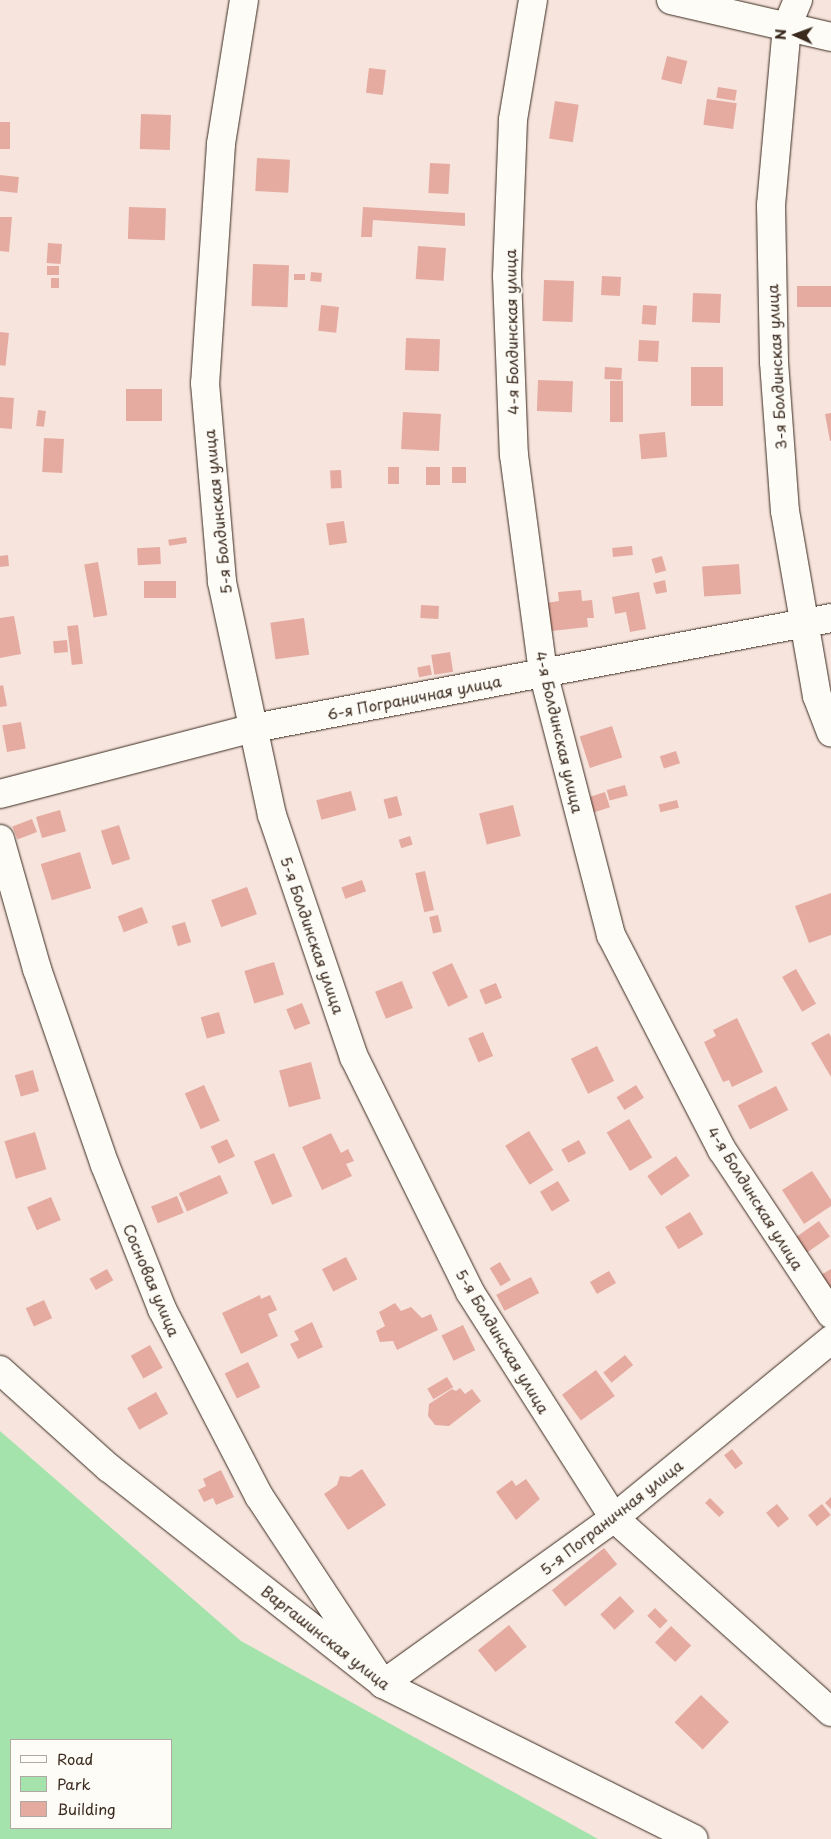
<!DOCTYPE html>
<html>
<head>
<meta charset="utf-8">
<style>
  body { margin:0 }
  #map { position:relative; width:831px; height:1839px; overflow:hidden; background:#f6e4dd; font-family:"Playpen Sans",sans-serif }
  div>[style] { position:absolute }
  [style*='--x'] { left:calc(var(--x)*1px); top:calc(var(--y)*1px); width:calc(var(--w)*1px); rotate:calc(var(--a)*1deg) }
  .green>* { inset:0; background:#a4e3ab }
  .building>* { inset:0; background:#e5aba1; transform-origin:0 0 }
  .roads { filter:drop-shadow(0 0 1px #3b2a1e) drop-shadow(0 0 1px #3b2a1e) }
  .minor>* { height:28px; margin:-14px; padding:0 14px; transform-origin:14px; border-radius:14px; background:#fdfcf7 }
  span { translate:-50% -50%; white-space:nowrap; text-align:center; line-height:1.15; -webkit-text-stroke:4px #fdfcf7; paint-order:stroke }
  .street-label { font-size:15px; color:#3b2a1e }
  .legend { position:absolute; left:10px; top:1739px; width:162px; height:90px; box-sizing:border-box; background:#fdfcf7; border:1px solid #afa8a0; margin:0; padding:6px 9px; list-style:none; font-size:15px; color:#3b2a1e }
  .legend li { display:flex; align-items:center; gap:10px; height:25px }
  .legend b { width:25px; border:1px solid #afa8a0 }
  .north { position:absolute; left:771px; top:10px; width:50px; height:50px; -webkit-text-stroke:4px #fdfcf7; paint-order:stroke; rotate:272deg; font-size:14px; font-weight:700; line-height:20px; text-align:center; color:#3b2a1e }
  .north::after { content:''; display:block; margin:auto; width:18px; height:22px; background:#3b2a1e; clip-path:polygon(50% 0,100% 100%,50% 72%,0 100%) }
</style>
</head>
<body>
<div id="map">
  <div class="green">
    <div style="clip-path:polygon(evenodd,0 1431px,241px 1641px,598px 1839px,0 1839px,0 1431px,11px 1740px,171px 1740px,171px 1828px,11px 1828px,11px 1740px)"></div>
  </div>
  <div class="building">
    <div style="left:667px;top:56px;width:21px;height:24px;rotate:14deg"></div>
    <div style="left:369px;top:68px;width:17px;height:25px;rotate:7deg"></div>
    <div style="left:718px;top:87px;width:19px;height:11px;rotate:9deg"></div>
    <div style="left:707px;top:99px;width:30px;height:26px;rotate:8deg"></div>
    <div style="left:555px;top:101px;width:24px;height:38px;rotate:9deg"></div>
    <div style="left:141px;top:114px;width:30px;height:35px;rotate:2deg"></div>
    <div style="left:0;top:122px;width:10px;height:27px"></div>
    <div style="left:257px;top:158px;width:33px;height:33px;rotate:3deg"></div>
    <div style="left:430px;top:163px;width:20px;height:30px;rotate:3deg"></div>
    <div style="left:0;top:175px;width:19px;height:16px;rotate:6deg"></div>
    <div style="left:129px;top:207px;width:37px;height:32px;rotate:2deg"></div>
    <div style="clip-path:polygon(363px 207px,465px 213px,465px 226px,373px 220px,372px 237px,361px 237px)"></div>
    <div style="clip-path:polygon(0 217px,12px 217px,9px 252px,0 251px)"></div>
    <div style="left:48px;top:243px;width:14px;height:20px;rotate:4deg"></div>
    <div style="left:418px;top:246px;width:28px;height:33px;rotate:4deg"></div>
    <div style="left:253px;top:264px;width:36px;height:42px;rotate:2deg"></div>
    <div style="left:47px;top:266px;width:12px;height:9px"></div>
    <div style="left:311px;top:272px;width:11px;height:9px;rotate:5deg"></div>
    <div style="left:294px;top:274px;width:11px;height:6px"></div>
    <div style="left:602px;top:276px;width:19px;height:19px;rotate:3deg"></div>
    <div style="left:51px;top:278px;width:8px;height:10px"></div>
    <div style="left:544px;top:280px;width:30px;height:41px;rotate:2deg"></div>
    <div style="left:797px;top:286px;width:34px;height:21px"></div>
    <div style="left:693px;top:293px;width:28px;height:29px;rotate:2deg"></div>
    <div style="left:321px;top:305px;width:18px;height:26px;rotate:6deg"></div>
    <div style="left:643px;top:305px;width:14px;height:19px;rotate:4deg"></div>
    <div style="left:0;top:332px;width:9px;height:33px;rotate:6deg"></div>
    <div style="left:406px;top:338px;width:34px;height:32px;rotate:2deg"></div>
    <div style="left:639px;top:340px;width:20px;height:21px;rotate:3deg"></div>
    <div style="left:605px;top:367px;width:17px;height:12px;rotate:3deg"></div>
    <div style="left:691px;top:367px;width:32px;height:39px"></div>
    <div style="left:538px;top:380px;width:35px;height:31px;rotate:2deg"></div>
    <div style="left:610px;top:381px;width:13px;height:41px"></div>
    <div style="left:126px;top:389px;width:36px;height:32px"></div>
    <div style="left:0;top:397px;width:14px;height:31px;rotate:4deg"></div>
    <div style="left:38px;top:410px;width:8px;height:16px;rotate:7deg"></div>
    <div style="left:403px;top:412px;width:38px;height:37px;rotate:3deg"></div>
    <div style="clip-path:polygon(831px 413px,831px 441px,830px 441px,825px 414px)"></div>
    <div style="left:665px;top:432px;width:25px;height:26px;rotate:85deg"></div>
    <div style="left:44px;top:438px;width:20px;height:34px;rotate:3deg"></div>
    <div style="left:388px;top:467px;width:11px;height:17px"></div>
    <div style="left:426px;top:467px;width:14px;height:18px"></div>
    <div style="left:452px;top:467px;width:14px;height:16px"></div>
    <div style="left:341px;top:470px;width:18px;height:11px;rotate:87deg"></div>
    <div style="left:344px;top:521px;width:22px;height:18px;rotate:82deg"></div>
    <div style="left:186px;top:537px;width:6px;height:18px;rotate:81deg"></div>
    <div style="left:632px;top:546px;width:9px;height:20px;rotate:84deg"></div>
    <div style="left:160px;top:547px;width:17px;height:23px;rotate:87deg"></div>
    <div style="clip-path:polygon(8px 555px,9px 566px,0 567px,0 556px)"></div>
    <div style="left:662px;top:556px;width:15px;height:11px;rotate:74deg"></div>
    <div style="left:98px;top:562px;width:54px;height:14px;rotate:80deg"></div>
    <div style="left:739px;top:564px;width:30px;height:37px;rotate:86deg"></div>
    <div style="clip-path:polygon(665px 580px,667px 592px,656px 594px,653px 583px)"></div>
    <div style="left:176px;top:581px;width:17px;height:32px;rotate:90deg"></div>
    <div style="clip-path:polygon(581px 590px,582px 601px,592px 600px,594px 618px,587px 618px,588px 627px,542px 632px,539px 604px,559px 601px,558px 592px)"></div>
    <div style="clip-path:polygon(639px 592px,646px 629px,630px 632px,626px 612px,615px 614px,612px 597px)"></div>
    <div style="left:421px;top:605px;width:18px;height:13px;rotate:3deg"></div>
    <div style="clip-path:polygon(14px 616px,21px 654px,0 658px,0 618px)"></div>
    <div style="left:304px;top:618px;width:37px;height:34px;rotate:82deg"></div>
    <div style="left:78px;top:625px;width:39px;height:11px;rotate:83deg"></div>
    <div style="left:67px;top:640px;width:12px;height:14px;rotate:85deg"></div>
    <div style="left:450px;top:652px;width:20px;height:19px;rotate:81deg"></div>
    <div style="left:430px;top:665px;width:10px;height:13px;rotate:79deg"></div>
    <div style="clip-path:polygon(3px 685px,7px 706px,0 707px,0 686px)"></div>
    <div style="left:21px;top:722px;width:27px;height:19px;rotate:80deg"></div>
    <div style="left:612px;top:726px;width:33px;height:34px;rotate:72deg"></div>
    <div style="left:676px;top:751px;width:13px;height:17px;rotate:72deg"></div>
    <div style="left:625px;top:785px;width:11px;height:19px;rotate:75deg"></div>
    <div style="left:351px;top:791px;width:20px;height:36px;rotate:75deg"></div>
    <div style="left:605px;top:792px;width:16px;height:22px;rotate:72deg"></div>
    <div style="left:397px;top:796px;width:20px;height:14px;rotate:75deg"></div>
    <div style="left:677px;top:800px;width:8px;height:19px;rotate:76deg"></div>
    <div style="left:513px;top:805px;width:32px;height:35px;rotate:76deg"></div>
    <div style="left:60px;top:810px;width:22px;height:25px;rotate:74deg"></div>
    <div style="left:32px;top:819px;width:14px;height:21px;rotate:69deg"></div>
    <div style="left:119px;top:825px;width:36px;height:19px;rotate:72deg"></div>
    <div style="left:410px;top:836px;width:9px;height:12px;rotate:72deg"></div>
    <div style="left:80px;top:852px;width:38px;height:41px;rotate:73deg"></div>
    <div style="left:425px;top:871px;width:40px;height:10px;rotate:77deg"></div>
    <div style="left:362px;top:880px;width:12px;height:22px;rotate:70deg"></div>
    <div style="left:247px;top:887px;width:29px;height:38px;rotate:70deg"></div>
    <div style="clip-path:polygon(831px 893px,831px 935px,809px 943px,795px 906px)"></div>
    <div style="left:142px;top:907px;width:17px;height:26px;rotate:69deg"></div>
    <div style="left:438px;top:915px;width:17px;height:9px;rotate:77deg"></div>
    <div style="left:185px;top:922px;width:21px;height:14px;rotate:73deg"></div>
    <div style="left:274px;top:962px;width:34px;height:31px;rotate:73deg"></div>
    <div style="left:452px;top:963px;width:38px;height:22px;rotate:65deg"></div>
    <div style="left:796px;top:969px;width:40px;height:16px;rotate:60deg"></div>
    <div style="left:402px;top:981px;width:29px;height:29px;rotate:68deg"></div>
    <div style="left:496px;top:983px;width:16px;height:18px;rotate:68deg"></div>
    <div style="left:302px;top:1003px;width:22px;height:17px;rotate:68deg"></div>
    <div style="left:219px;top:1012px;width:22px;height:19px;rotate:74deg"></div>
    <div style="clip-path:polygon(737px 1018px,763px 1072px,732px 1087px,729px 1080px,723px 1082px,704px 1042px,716px 1036px,713px 1030px)"></div>
    <div style="left:483px;top:1032px;width:26px;height:16px;rotate:67deg"></div>
    <div style="clip-path:polygon(829px 1033px,831px 1037px,831px 1077px,811px 1043px)"></div>
    <div style="left:597px;top:1046px;width:39px;height:29px;rotate:64deg"></div>
    <div style="left:311px;top:1062px;width:38px;height:33px;rotate:75deg"></div>
    <div style="left:33px;top:1070px;width:22px;height:19px;rotate:74deg"></div>
    <div style="left:204px;top:1085px;width:39px;height:21px;rotate:66deg"></div>
    <div style="left:636px;top:1085px;width:15px;height:23px;rotate:58deg"></div>
    <div style="left:776px;top:1086px;width:27px;height:43px;rotate:63deg"></div>
    <div style="left:629px;top:1119px;width:45px;height:26px;rotate:59deg"></div>
    <div style="left:529px;top:1131px;width:46px;height:28px;rotate:58deg"></div>
    <div style="left:35px;top:1132px;width:39px;height:32px;rotate:73deg"></div>
    <div style="clip-path:polygon(331px 1133px,341px 1153px,348px 1149px,354px 1161px,346px 1164px,352px 1176px,322px 1190px,302px 1147px)"></div>
    <div style="left:227px;top:1139px;width:19px;height:18px;rotate:65deg"></div>
    <div style="left:579px;top:1140px;width:15px;height:20px;rotate:62deg"></div>
    <div style="left:274px;top:1153px;width:47px;height:22px;rotate:67deg"></div>
    <div style="left:676px;top:1156px;width:24px;height:35px;rotate:55deg"></div>
    <div style="clip-path:polygon(812px 1171px,831px 1200px,831px 1206px,804px 1224px,782px 1190px)"></div>
    <div style="left:220px;top:1175px;width:20px;height:45px;rotate:66deg"></div>
    <div style="left:558px;top:1181px;width:23px;height:21px;rotate:59deg"></div>
    <div style="left:177px;top:1196px;width:18px;height:28px;rotate:68deg"></div>
    <div style="left:51px;top:1197px;width:25px;height:26px;rotate:67deg"></div>
    <div style="left:690px;top:1212px;width:26px;height:29px;rotate:59deg"></div>
    <div style="left:819px;top:1221px;width:19px;height:34px;rotate:55deg"></div>
    <div style="left:346px;top:1257px;width:25px;height:27px;rotate:63deg"></div>
    <div style="left:500px;top:1262px;width:21px;height:12px;rotate:59deg"></div>
    <div style="left:107px;top:1269px;width:13px;height:20px;rotate:61deg"></div>
    <div style="clip-path:polygon(831px 1269px,831px 1290px,819px 1276px)"></div>
    <div style="left:609px;top:1271px;width:14px;height:22px;rotate:60deg"></div>
    <div style="left:531px;top:1277px;width:18px;height:39px;rotate:63deg"></div>
    <div style="clip-path:polygon(260px 1295px,261px 1299px,270px 1295px,277px 1310px,268px 1314px,278px 1336px,241px 1354px,222px 1313px)"></div>
    <div style="left:44px;top:1300px;width:20px;height:20px;rotate:66deg"></div>
    <div style="clip-path:polygon(395px 1303px,401px 1311px,411px 1307px,422px 1318px,431px 1314px,438px 1330px,397px 1350px,393px 1341px,380px 1342px,376px 1331px,385px 1326px,379px 1312px)"></div>
    <div style="clip-path:polygon(312px 1322px,323px 1347px,298px 1359px,290px 1344px,299px 1340px,294px 1331px)"></div>
    <div style="left:463px;top:1325px;width:28px;height:24px;rotate:64deg"></div>
    <div style="left:150px;top:1345px;width:26px;height:22px;rotate:61deg"></div>
    <div style="left:625px;top:1355px;width:13px;height:28px;rotate:51deg"></div>
    <div style="left:248px;top:1362px;width:28px;height:26px;rotate:64deg"></div>
    <div style="left:596px;top:1370px;width:32px;height:42px;rotate:54deg"></div>
    <div style="left:447px;top:1377px;width:12px;height:23px;rotate:59deg"></div>
    <div style="clip-path:polygon(460px 1388px,465px 1394px,472px 1389px,481px 1401px,449px 1426px,435px 1425px,428px 1416px,429px 1404px,452px 1389px,456px 1391px)"></div>
    <div style="left:156px;top:1392px;width:25px;height:33px;rotate:61deg"></div>
    <div style="left:732px;top:1449px;width:18px;height:10px;rotate:52deg"></div>
    <div style="clip-path:polygon(362px 1469px,386px 1505px,348px 1530px,324px 1494px,337px 1485px,340px 1476px,350px 1477px)"></div>
    <div style="clip-path:polygon(221px 1470px,234px 1497px,216px 1505px,213px 1498px,204px 1502px,198px 1490px,206px 1486px,203px 1479px)"></div>
    <div style="clip-path:polygon(526px 1479px,540px 1499px,516px 1520px,496px 1492px,512px 1480px,516px 1486px)"></div>
    <div style="clip-path:polygon(831px 1497px,831px 1509px,825px 1503px)"></div>
    <div style="left:710px;top:1498px;width:20px;height:7px;rotate:45deg"></div>
    <div style="left:777px;top:1504px;width:19px;height:14px;rotate:51deg"></div>
    <div style="left:822px;top:1504px;width:14px;height:18px;rotate:51deg"></div>
    <div style="left:604px;top:1548px;width:21px;height:67px;rotate:51deg"></div>
    <div style="left:620px;top:1596px;width:21px;height:27px;rotate:47deg"></div>
    <div style="left:655px;top:1608px;width:18px;height:11px;rotate:45deg"></div>
    <div style="left:509px;top:1625px;width:28px;height:40px;rotate:51deg"></div>
    <div style="left:671px;top:1626px;width:28px;height:23px;rotate:44deg"></div>
    <div style="left:701px;top:1695px;width:39px;height:38px;rotate:44deg"></div>
  </div>
  <div class="roads">
    <div class="minor">
      <div style="--x:244;--y:0;--w:146;--a:99.1"></div>
      <div style="--x:221;--y:144;--w:240;--a:93.8"></div>
      <div style="--x:205;--y:383;--w:200;--a:85.1"></div>
      <div style="--x:222;--y:582;--w:238;--a:77.9"></div>
      <div style="--x:272;--y:815;--w:256;--a:71.3"></div>
      <div style="--x:354;--y:1057;--w:262;--a:63.7"></div>
      <div style="--x:470;--y:1292;--w:268;--a:57.5"></div>
      <div style="--x:614;--y:1518;--w:291;--a:41.8"></div>
      <div style="--x:533;--y:0;--w:122;--a:99.5"></div>
      <div style="--x:513;--y:120;--w:156;--a:92.2"></div>
      <div style="--x:507;--y:276;--w:179;--a:87.8"></div>
      <div style="--x:514;--y:455;--w:219;--a:82.4"></div>
      <div style="--x:543;--y:672;--w:272;--a:75.5"></div>
      <div style="--x:611;--y:935;--w:242;--a:62.7"></div>
      <div style="--x:722;--y:1150;--w:197;--a:56.4"></div>
      <div style="--x:671;--y:0;--w:164;--a:13"></div>
      <div style="--x:798;--y:0;--w:28;--a:113"></div>
      <div style="--x:787;--y:26;--w:180;--a:95.1"></div>
      <div style="--x:771;--y:205;--w:157;--a:88.9"></div>
      <div style="--x:774;--y:362;--w:149;--a:85.8"></div>
      <div style="--x:785;--y:511;--w:188;--a:80.2"></div>
      <div style="--x:817;--y:696;--w:39;--a:69"></div>
      <div style="--x:0;--y:794;--w:262;--a:-14.6"></div>
      <div style="--x:254;--y:728;--w:587;--a:-10.79"></div>
      <div style="--x:0;--y:839;--w:135;--a:74.1"></div>
      <div style="--x:37;--y:969;--w:207;--a:70.9"></div>
      <div style="--x:105;--y:1165;--w:155;--a:68.4"></div>
      <div style="--x:162;--y:1309;--w:211;--a:62.6"></div>
      <div style="--x:259;--y:1496;--w:225;--a:56.6"></div>
      <div style="--x:383;--y:1684;--w:284;--a:-35.7"></div>
      <div style="--x:614;--y:1518;--w:281;--a:-39.4"></div>
      <div style="--x:0;--y:1370;--w:147;--a:42"></div>
      <div style="--x:109;--y:1468;--w:349;--a:38.2"></div>
      <div style="--x:383;--y:1684;--w:347;--a:26.5"></div>
    </div>
  </div>
  <div class="street-label">
    <span style="left:511px;top:332px;rotate:-91deg">4-я Болдинская улица</span>
    <span style="left:776px;top:367px;rotate:-93deg">3-я Болдинская улица</span>
    <span style="left:217px;top:512px;rotate:-96deg">5-я Болдинская улица</span>
    <span style="left:414px;top:697px;rotate:-11deg">6-я Пограничная улица</span>
    <span style="left:560px;top:732px;rotate:77deg">4-я Болдинская улица</span>
    <span style="left:313px;top:935px;rotate:71deg">5-я Болдинская улица</span>
    <span style="left:756px;top:1198px;rotate:58deg">4-я Болдинская улица</span>
    <span style="left:152px;top:1280px;rotate:67deg">Сосновая улица</span>
    <span style="left:503px;top:1341px;rotate:59deg">5-я Болдинская улица</span>
    <span style="left:611px;top:1517px;rotate:-38deg">5-я Пограничная улица</span>
    <span style="left:326px;top:1637px;rotate:38deg">Варгашинская улица</span>
  </div>
  <ul class="legend">
  <li><b style="height:6px;background:#fdfcf7"></b>Road</li>
  <li><b style="height:14px;background:#a4e3ab"></b>Park</li>
  <li><b style="height:14px;background:#e5aba1"></b>Building</li>
  </ul>
  <div class="north">N</div>
</div>
</body>
</html>
